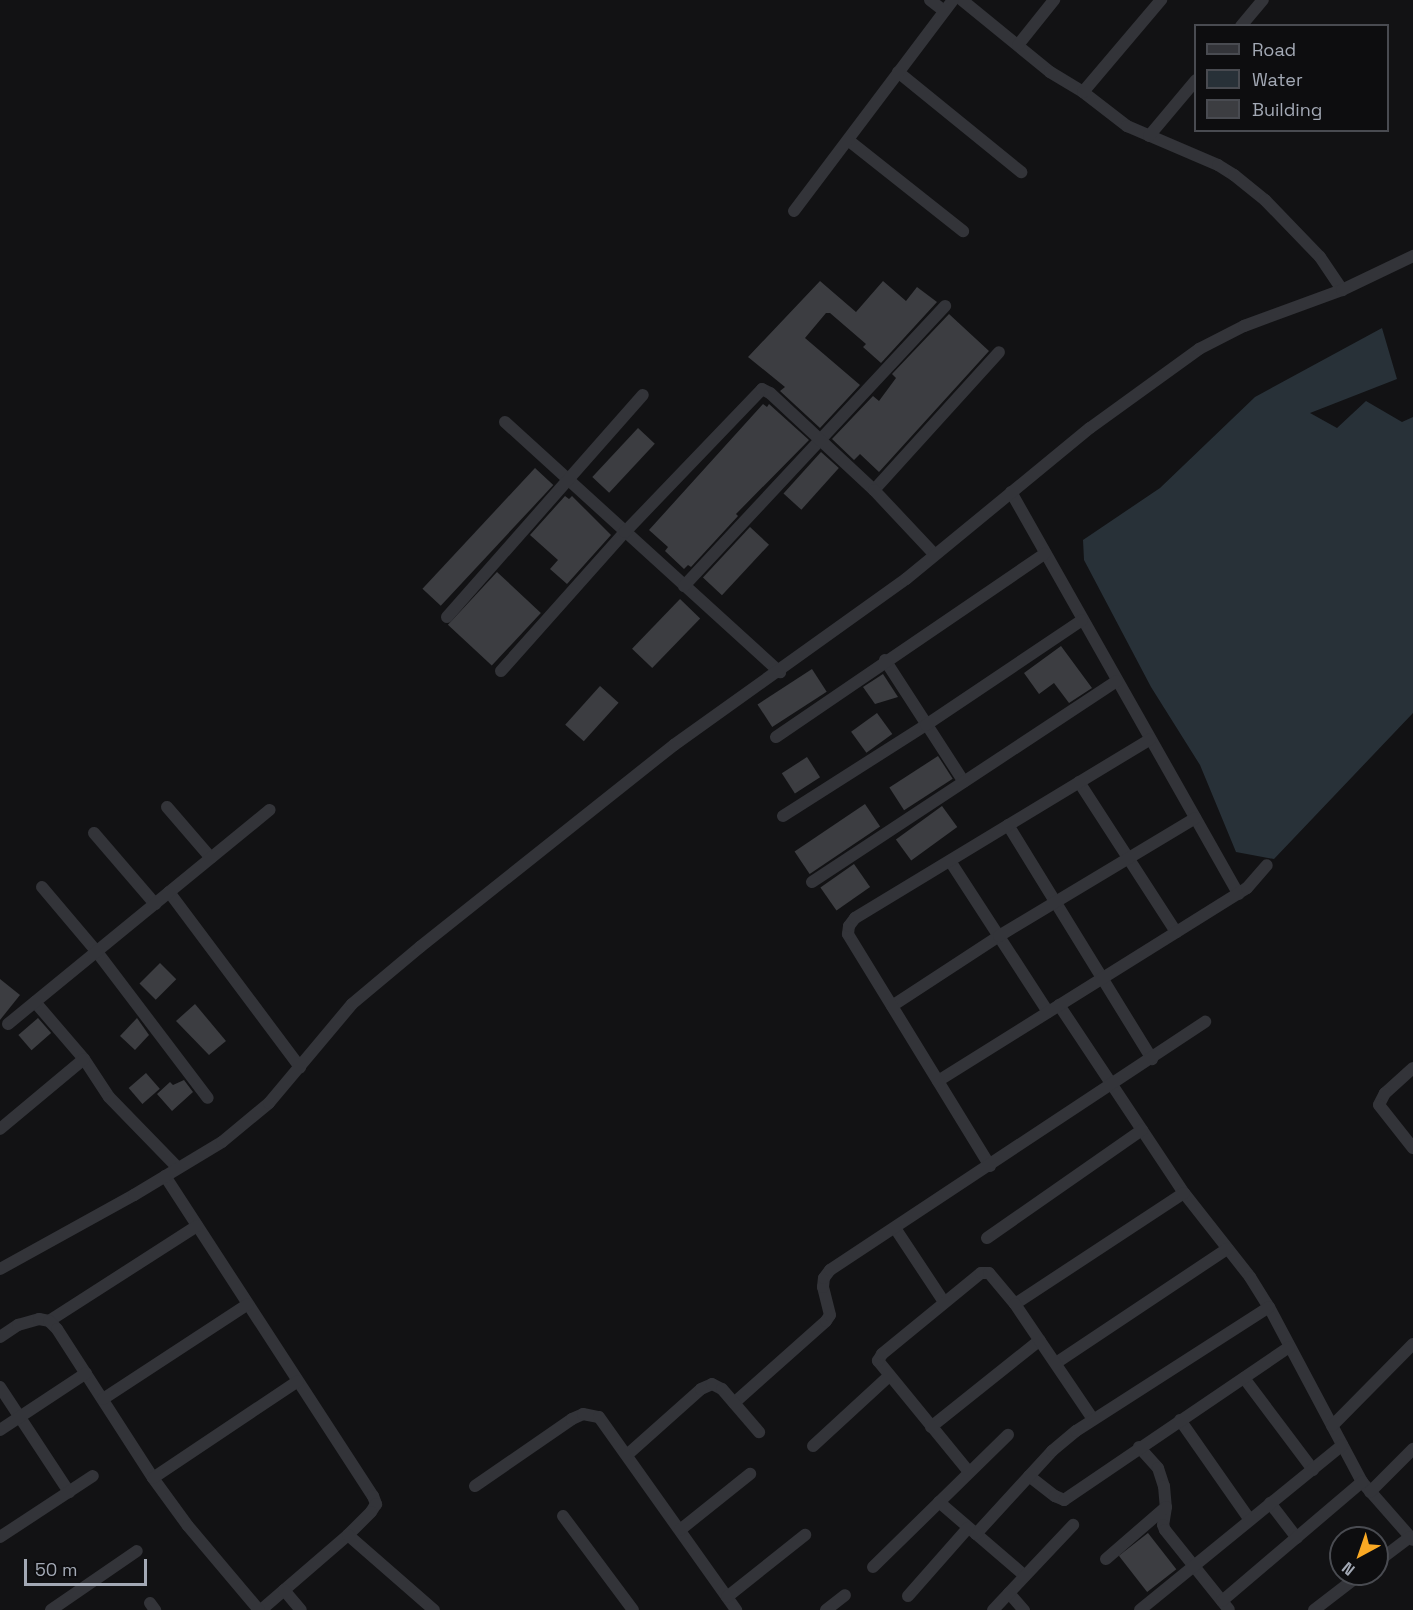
<!DOCTYPE html>
<html>
<head>
<meta charset="utf-8">
<style>
  body { margin:0 }
  #map { position:relative; width:1413px; height:1610px; overflow:hidden; background:#121214; font-family:"Space Grotesk",sans-serif }
  div>[style] { position:absolute }
  [style*='--x'] { left:calc(var(--x)*1px); top:calc(var(--y)*1px); width:calc(var(--w)*1px); rotate:calc(var(--a)*1deg) }
  .water>* { inset:0; background:#283138 }
  .building>* { inset:0; background:#3c3d41; transform-origin:0 0 }
  .minor>* { height:12px; margin:-6px; padding:0 6px; transform-origin:6px; border-radius:6px; background:#333439 }
  span { translate:-50% -50%; white-space:nowrap; text-align:center; line-height:1.15; -webkit-text-stroke:4.5px #0d0d0f; paint-order:stroke }
  .legend { position:absolute; left:1194px; top:24px; width:195px; height:108px; box-sizing:border-box; background:#0d0d0f; border:2px solid #494b51; margin:0; padding:8px 10px; list-style:none; font-size:18px; color:#a3a9b5 }
  .legend li { display:flex; align-items:center; gap:12px; height:30px }
  .legend b { width:30px; border:2px solid #494b51 }
  .north { position:absolute; left:1329px; top:1526px; width:60px; height:60px; box-sizing:border-box; background:#0d0d0f; border:2px solid #494b51; border-radius:50%; rotate:220deg; font-size:16px; font-weight:700; line-height:24px; text-align:center; color:#a3a9b5 }
  .north::after { content:''; display:block; margin:auto; width:21px; height:27px; background:#faa924; clip-path:polygon(50% 0,100% 100%,50% 72%,0 100%) }
  .scale { position:absolute; left:24px; top:1559px; width:123px; height:27px; box-sizing:border-box; border:3px solid #a3a9b5; border-top:0; padding-left:8px; font-size:18px; line-height:21px; white-space:nowrap; color:#a3a9b5; -webkit-text-stroke:4px #0d0d0f; paint-order:stroke }
</style>
</head>
<body>
<div id="map">
  <div class="water">
    <div style="clip-path:polygon(1382px 328px,1397px 379px,1310px 413px,1337px 428px,1366px 401px,1402px 422px,1413px 417px,1413px 713px,1274px 859px,1236px 852px,1200px 765px,1151px 687px,1084px 560px,1083px 540px,1160px 488px,1255px 397px)"></div>
  </div>
  <div class="building">
    <div style="clip-path:polygon(820px 281px,856px 312px,883px 281px,906px 301px,917px 287px,937px 302px,881px 363px,863px 347px,866px 344px,830px 313px,826px 313px,805px 338px,860px 385px,820px 428px,780px 391px,785px 387px,748px 357px)"></div>
    <div style="clip-path:polygon(949px 314px,989px 351px,879px 472px,860px 454px,854px 460px,832px 439px,873px 396px,879px 401px,896px 378px,892px 374px)"></div>
    <div style="clip-path:polygon(763px 404px,767px 407px,769px 404px,809px 440px,736px 514px,738px 516px,691px 567px,688px 565px,684px 569px,665px 551px,668px 547px,649px 530px)"></div>
    <div style="left:638px;top:428px;width:23px;height:67px;rotate:43deg"></div>
    <div style="left:821px;top:452px;width:24px;height:56px;rotate:42deg"></div>
    <div style="left:535px;top:468px;width:25px;height:165px;rotate:43deg"></div>
    <div style="clip-path:polygon(565px 496px,569px 499px,572px 496px,611px 535px,567px 584px,550px 569px,558px 560px,530px 535px)"></div>
    <div style="left:750px;top:527px;width:26px;height:69px;rotate:43deg"></div>
    <div style="left:497px;top:572px;width:60px;height:72px;rotate:43deg"></div>
    <div style="left:680px;top:599px;width:28px;height:69px;rotate:44deg"></div>
    <div style="clip-path:polygon(1061px 646px,1092px 688px,1069px 703px,1054px 683px,1039px 694px,1024px 673px)"></div>
    <div style="left:812px;top:669px;width:27px;height:65px;rotate:57deg"></div>
    <div style="clip-path:polygon(883px 674px,898px 697px,875px 704px,863px 687px)"></div>
    <div style="left:600px;top:686px;width:25px;height:52px;rotate:42deg"></div>
    <div style="left:877px;top:713px;width:26px;height:32px;rotate:54deg"></div>
    <div style="left:938px;top:756px;width:27px;height:58px;rotate:57deg"></div>
    <div style="left:807px;top:757px;width:24px;height:30px;rotate:57deg"></div>
    <div style="left:865px;top:804px;width:27px;height:85px;rotate:56deg"></div>
    <div style="left:942px;top:806px;width:26px;height:57px;rotate:54deg"></div>
    <div style="left:854px;top:864px;width:28px;height:41px;rotate:55deg"></div>
    <div style="left:160px;top:963px;width:23px;height:29px;rotate:45deg"></div>
    <div style="clip-path:polygon(0 979px,20px 995px,0 1020px)"></div>
    <div style="clip-path:polygon(195px 1004px,226px 1041px,209px 1055px,176px 1021px)"></div>
    <div style="left:38px;top:1018px;width:20px;height:26px;rotate:49deg"></div>
    <div style="clip-path:polygon(137px 1018px,149px 1035px,135px 1050px,120px 1036px)"></div>
    <div style="left:146px;top:1073px;width:21px;height:23px;rotate:49deg"></div>
    <div style="clip-path:polygon(184px 1080px,193px 1092px,172px 1111px,157px 1094px,170px 1082px,173px 1085px)"></div>
    <div style="left:1148px;top:1533px;width:46px;height:37px;rotate:52deg"></div>
  </div>
  <div class="minor">
    <div style="--x:930;--y:0;--w:18;--a:38"></div>
    <div style="--x:962;--y:0;--w:114;--a:39.3"></div>
    <div style="--x:1050;--y:72;--w:39;--a:31"></div>
    <div style="--x:1083;--y:92;--w:56;--a:37.7"></div>
    <div style="--x:1127;--y:126;--w:99;--a:23.2"></div>
    <div style="--x:1218;--y:165;--w:19;--a:32"></div>
    <div style="--x:1234;--y:175;--w:40;--a:39"></div>
    <div style="--x:1265;--y:200;--w:79;--a:46"></div>
    <div style="--x:1320;--y:257;--w:40;--a:56"></div>
    <div style="--x:1241;--y:26;--w:34;--a:-50"></div>
    <div style="--x:1018;--y:45;--w:58;--a:-51.3"></div>
    <div style="--x:898;--y:72;--w:159;--a:39.1"></div>
    <div style="--x:1083;--y:92;--w:121;--a:-49.7"></div>
    <div style="--x:1149;--y:136;--w:73;--a:-50"></div>
    <div style="--x:848;--y:140;--w:147;--a:38.4"></div>
    <div style="--x:794;--y:211;--w:264;--a:-53"></div>
    <div style="--x:505;--y:422;--w:372;--a:42.3"></div>
    <div style="--x:874;--y:490;--w:186;--a:-47.8"></div>
    <div style="--x:1011;--y:492;--w:462;--a:60.5"></div>
    <div style="--x:684;--y:586;--w:383;--a:-47"></div>
    <div style="--x:447;--y:617;--w:296;--a:-48.6"></div>
    <div style="--x:885;--y:660;--w:145;--a:57.1"></div>
    <div style="--x:501;--y:671;--w:186;--a:-48.3"></div>
    <div style="--x:625;--y:532;--w:198;--a:-46.2"></div>
    <div style="--x:762;--y:389;--w:9;--a:27"></div>
    <div style="--x:770;--y:393;--w:142;--a:43"></div>
    <div style="--x:874;--y:490;--w:88;--a:46.8"></div>
    <div style="--x:776;--y:737;--w:325;--a:-34.3"></div>
    <div style="--x:1079;--y:782;--w:179;--a:57.1"></div>
    <div style="--x:167;--y:807;--w:67;--a:49.2"></div>
    <div style="--x:783;--y:816;--w:169;--a:-32.5"></div>
    <div style="--x:926;--y:725;--w:188;--a:-33.9"></div>
    <div style="--x:1008;--y:825;--w:275;--a:58.4"></div>
    <div style="--x:94;--y:833;--w:94;--a:49.3"></div>
    <div style="--x:950;--y:861;--w:180;--a:57"></div>
    <div style="--x:812;--y:882;--w:365;--a:-33.4"></div>
    <div style="--x:42;--y:887;--w:85;--a:49.8"></div>
    <div style="--x:97;--y:952;--w:183;--a:52.8"></div>
    <div style="--x:169;--y:892;--w:219;--a:53.2"></div>
    <div style="--x:35;--y:1002;--w:75;--a:49.3"></div>
    <div style="--x:84;--y:1059;--w:45;--a:56.7"></div>
    <div style="--x:109;--y:1097;--w:99;--a:45.8"></div>
    <div style="--x:1059;--y:1005;--w:226;--a:56.4"></div>
    <div style="--x:1184;--y:1193;--w:107;--a:51.8"></div>
    <div style="--x:1250;--y:1277;--w:36;--a:58"></div>
    <div style="--x:1269;--y:1307;--w:198;--a:62"></div>
    <div style="--x:1362;--y:1482;--w:77;--a:48.7"></div>
    <div style="--x:892;--y:1006;--w:128;--a:-33.2"></div>
    <div style="--x:999;--y:936;--w:229;--a:-31"></div>
    <div style="--x:8;--y:1024;--w:338;--a:-39.3"></div>
    <div style="--x:1413;--y:1068;--w:38;--a:138"></div>
    <div style="--x:1385;--y:1093;--w:13;--a:117"></div>
    <div style="--x:1379;--y:1105;--w:55;--a:51.7"></div>
    <div style="--x:938;--y:1081;--w:364;--a:-32"></div>
    <div style="--x:1247;--y:888;--w:30;--a:-49"></div>
    <div style="--x:0;--y:1129;--w:109;--a:-39.8"></div>
    <div style="--x:990;--y:1166;--w:272;--a:-121.5"></div>
    <div style="--x:848;--y:934;--w:8;--a:-83"></div>
    <div style="--x:849;--y:926;--w:10;--a:-53"></div>
    <div style="--x:855;--y:918;--w:345;--a:-31.2"></div>
    <div style="--x:165;--y:1176;--w:382;--a:57"></div>
    <div style="--x:373;--y:1496;--w:9;--a:69"></div>
    <div style="--x:376;--y:1504;--w:9;--a:122"></div>
    <div style="--x:371;--y:1512;--w:33;--a:135"></div>
    <div style="--x:348;--y:1535;--w:115;--a:139.2"></div>
    <div style="--x:895;--y:1228;--w:89;--a:56.5"></div>
    <div style="--x:987;--y:1238;--w:189;--a:-34.9"></div>
    <div style="--x:0;--y:1269;--w:153;--a:-28.9"></div>
    <div style="--x:134;--y:1195;--w:103;--a:-31.1"></div>
    <div style="--x:222;--y:1142;--w:61;--a:-39.7"></div>
    <div style="--x:269;--y:1103;--w:129;--a:-50"></div>
    <div style="--x:352;--y:1004;--w:89;--a:-40"></div>
    <div style="--x:420;--y:947;--w:325;--a:-38.5"></div>
    <div style="--x:674;--y:745;--w:285;--a:-35.6"></div>
    <div style="--x:906;--y:579;--w:238;--a:-39.4"></div>
    <div style="--x:1090;--y:428;--w:135;--a:-35.9"></div>
    <div style="--x:1199;--y:349;--w:51;--a:-27.1"></div>
    <div style="--x:1244;--y:326;--w:104;--a:-20.2"></div>
    <div style="--x:1342;--y:290;--w:79;--a:-25.6"></div>
    <div style="--x:1015;--y:1304;--w:202;--a:-33.3"></div>
    <div style="--x:49;--y:1321;--w:176;--a:-32.7"></div>
    <div style="--x:0;--y:1337;--w:22;--a:-34"></div>
    <div style="--x:18;--y:1325;--w:22;--a:-16"></div>
    <div style="--x:39;--y:1319;--w:10;--a:11"></div>
    <div style="--x:49;--y:1321;--w:11;--a:45"></div>
    <div style="--x:57;--y:1329;--w:177;--a:57.2"></div>
    <div style="--x:153;--y:1478;--w:59;--a:53.9"></div>
    <div style="--x:188;--y:1526;--w:110;--a:49.8"></div>
    <div style="--x:1056;--y:1363;--w:206;--a:-33.7"></div>
    <div style="--x:1244;--y:1378;--w:115;--a:53.1"></div>
    <div style="--x:0;--y:1387;--w:126;--a:56.7"></div>
    <div style="--x:103;--y:1399;--w:173;--a:-33.2"></div>
    <div style="--x:734;--y:1403;--w:123;--a:-41.7"></div>
    <div style="--x:826;--y:1321;--w:7;--a:-56"></div>
    <div style="--x:830;--y:1315;--w:29;--a:-104"></div>
    <div style="--x:823;--y:1287;--w:9;--a:-84"></div>
    <div style="--x:824;--y:1278;--w:10;--a:-53"></div>
    <div style="--x:830;--y:1270;--w:450;--a:-33.5"></div>
    <div style="--x:1180;--y:1420;--w:122;--a:55"></div>
    <div style="--x:1332;--y:1426;--w:115;--a:-45.4"></div>
    <div style="--x:931;--y:1427;--w:139;--a:-38.6"></div>
    <div style="--x:0;--y:1430;--w:103;--a:-33.5"></div>
    <div style="--x:813;--y:1446;--w:103;--a:-42.6"></div>
    <div style="--x:1139;--y:1447;--w:28;--a:48"></div>
    <div style="--x:1158;--y:1468;--w:19;--a:72"></div>
    <div style="--x:1164;--y:1486;--w:21;--a:85"></div>
    <div style="--x:1166;--y:1507;--w:18;--a:99"></div>
    <div style="--x:1163;--y:1525;--w:5;--a:68"></div>
    <div style="--x:1165;--y:1530;--w:102;--a:51.3"></div>
    <div style="--x:627;--y:1455;--w:99;--a:-41.7"></div>
    <div style="--x:701;--y:1389;--w:12;--a:-24"></div>
    <div style="--x:712;--y:1384;--w:11;--a:27"></div>
    <div style="--x:722;--y:1389;--w:57;--a:49.3"></div>
    <div style="--x:969;--y:1472;--w:144;--a:-129.3"></div>
    <div style="--x:878;--y:1361;--w:8;--a:-60"></div>
    <div style="--x:882;--y:1354;--w:128;--a:-39.3"></div>
    <div style="--x:981;--y:1273;--w:8;--a:0"></div>
    <div style="--x:989;--y:1273;--w:40;--a:50"></div>
    <div style="--x:1015;--y:1304;--w:139;--a:55.9"></div>
    <div style="--x:1029;--y:1476;--w:33;--a:38"></div>
    <div style="--x:1055;--y:1496;--w:10;--a:24"></div>
    <div style="--x:1064;--y:1500;--w:272;--a:-34.2"></div>
    <div style="--x:153;--y:1478;--w:174;--a:-33.8"></div>
    <div style="--x:475;--y:1486;--w:118;--a:-34.6"></div>
    <div style="--x:572;--y:1419;--w:12;--a:-24"></div>
    <div style="--x:583;--y:1414;--w:16;--a:11"></div>
    <div style="--x:599;--y:1417;--w:237;--a:54.6"></div>
    <div style="--x:1370;--y:1492;--w:61;--a:-45"></div>
    <div style="--x:939;--y:1502;--w:113;--a:40.7"></div>
    <div style="--x:1270;--y:1503;--w:44;--a:52.4"></div>
    <div style="--x:563;--y:1516;--w:117;--a:53.3"></div>
    <div style="--x:680;--y:1530;--w:90;--a:-38.7"></div>
    <div style="--x:976;--y:1534;--w:113;--a:-47.5"></div>
    <div style="--x:1052;--y:1451;--w:31;--a:-40"></div>
    <div style="--x:1076;--y:1431;--w:229;--a:-32.7"></div>
    <div style="--x:348;--y:1535;--w:114;--a:41.1"></div>
    <div style="--x:0;--y:1537;--w:111;--a:-33.3"></div>
    <div style="--x:1106;--y:1559;--w:79;--a:-40.9"></div>
    <div style="--x:1377;--y:1562;--w:41;--a:-37.1"></div>
    <div style="--x:873;--y:1567;--w:189;--a:-44.4"></div>
    <div style="--x:284;--y:1590;--w:26;--a:50"></div>
    <div style="--x:1009;--y:1593;--w:23;--a:49"></div>
    <div style="--x:908;--y:1596;--w:91;--a:-48.6"></div>
    <div style="--x:727;--y:1597;--w:100;--a:-38.5"></div>
    <div style="--x:1222;--y:1601;--w:184;--a:-40.4"></div>
    <div style="--x:150;--y:1603;--w:9;--a:54"></div>
    <div style="--x:51;--y:1610;--w:104;--a:-34.5"></div>
    <div style="--x:826;--y:1610;--w:24;--a:-38"></div>
    <div style="--x:993;--y:1610;--w:117;--a:-46.7"></div>
    <div style="--x:1140;--y:1610;--w:261;--a:-39.2"></div>
    <div style="--x:1314;--y:1610;--w:59;--a:-37.5"></div>
  </div>
  <ul class="legend">
  <li><b style="height:8px;background:#333439"></b>Road</li>
  <li><b style="height:16px;background:#283138"></b>Water</li>
  <li><b style="height:16px;background:#3c3d41"></b>Building</li>
  </ul>
  <div class="north">N</div>
  <div class="scale">50 m</div>
</div>
</body>
</html>
